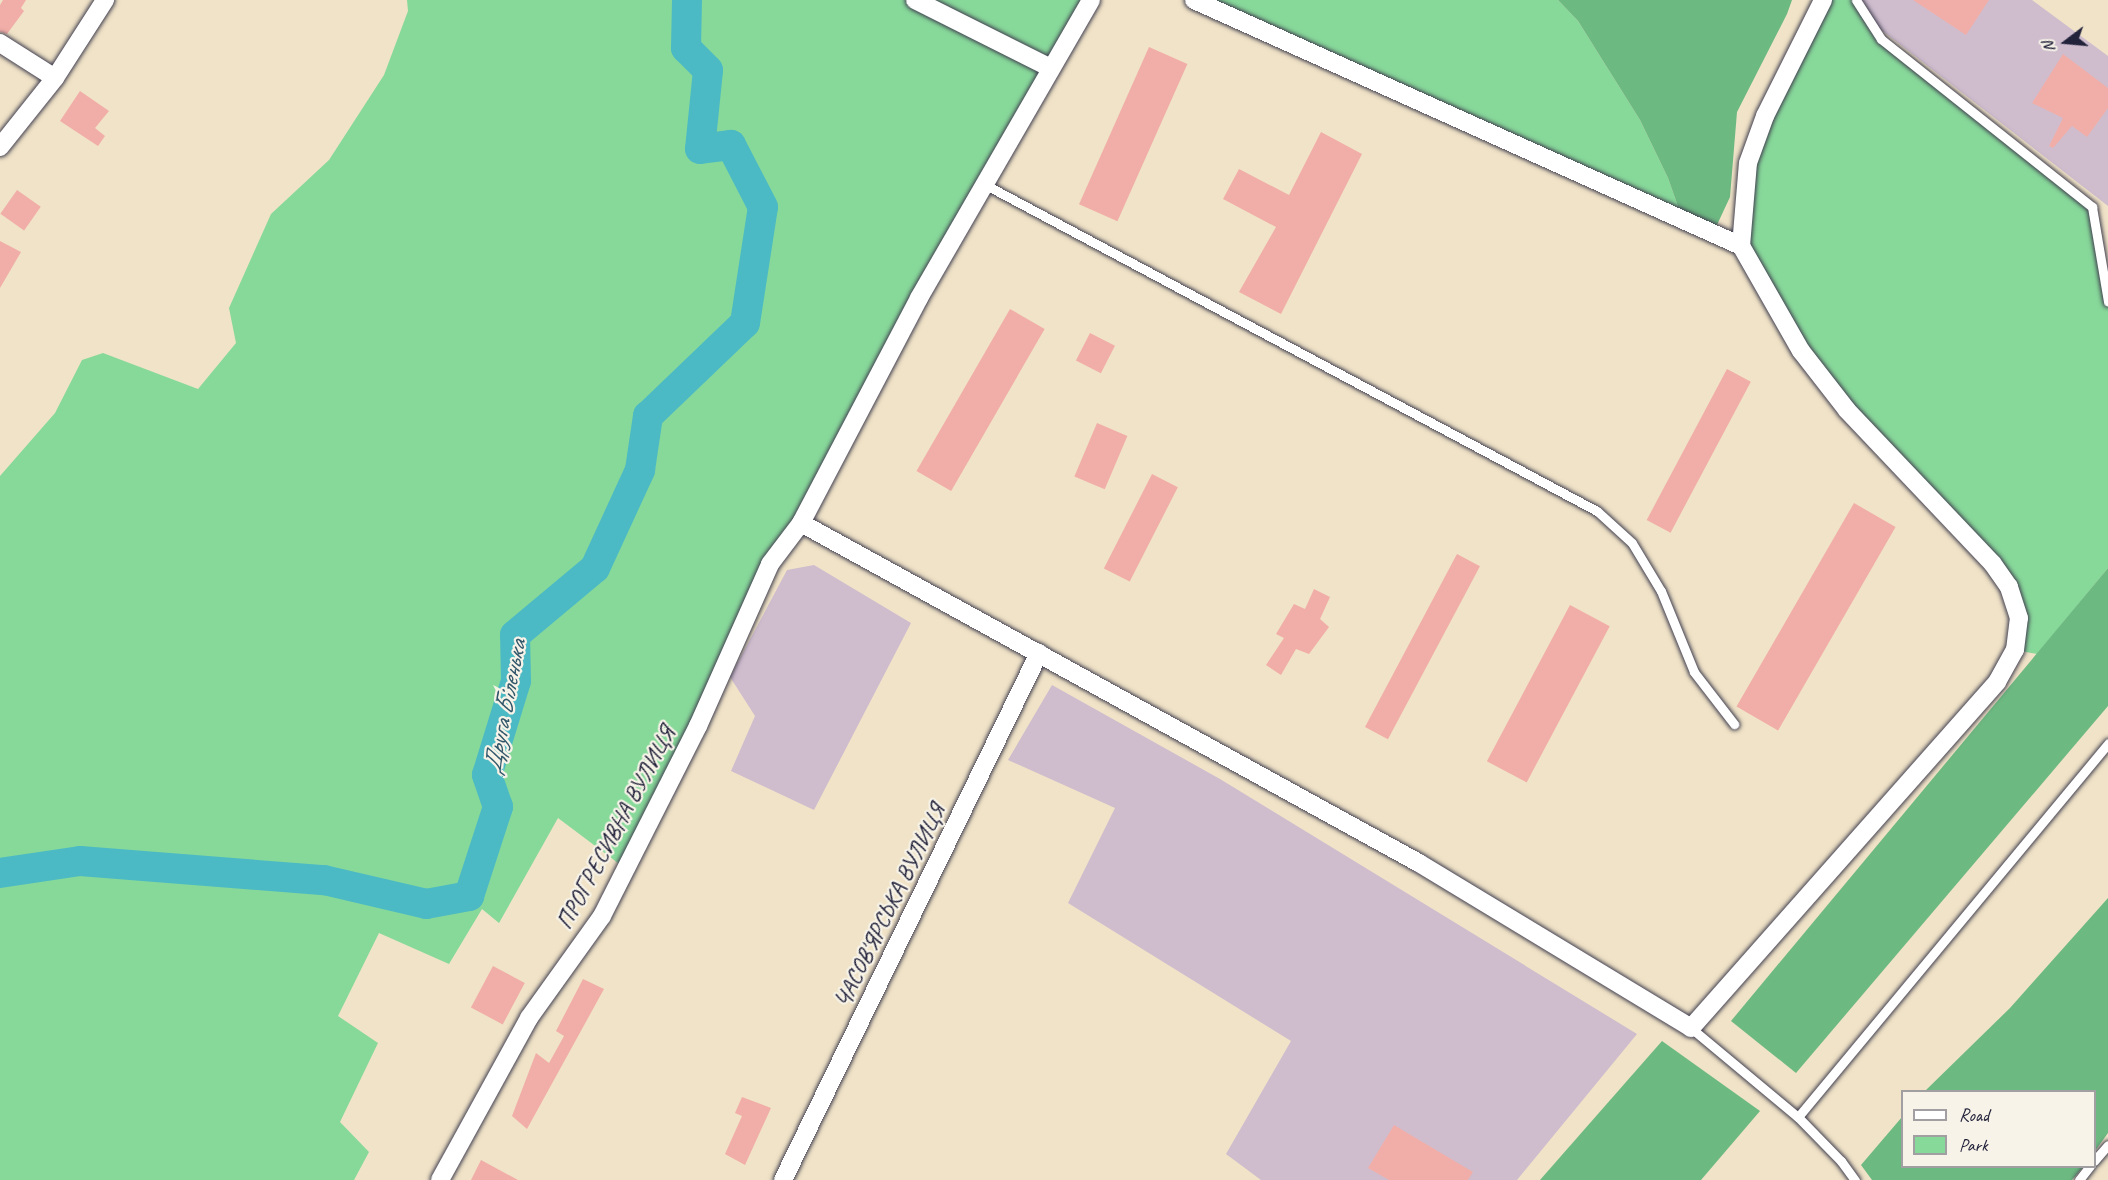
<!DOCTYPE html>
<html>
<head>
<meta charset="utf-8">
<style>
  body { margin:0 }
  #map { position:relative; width:2108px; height:1180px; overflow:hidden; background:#f0e3c7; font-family:Caveat,sans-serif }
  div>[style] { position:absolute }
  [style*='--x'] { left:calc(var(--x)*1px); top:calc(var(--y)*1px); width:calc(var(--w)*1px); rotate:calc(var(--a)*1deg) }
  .industrial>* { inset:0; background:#cfbdce }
  .green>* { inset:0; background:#87d99a }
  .forest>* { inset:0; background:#6db982 }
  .river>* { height:30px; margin:-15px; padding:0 15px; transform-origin:15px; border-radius:15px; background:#4cbac4 }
  .building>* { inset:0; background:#f1aea8; transform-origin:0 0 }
  .roads { filter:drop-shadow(0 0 2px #413f50) drop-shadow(0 0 2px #413f50) }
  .service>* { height:9px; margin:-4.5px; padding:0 4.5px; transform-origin:4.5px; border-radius:4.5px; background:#fff }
  .minor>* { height:18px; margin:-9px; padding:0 9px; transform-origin:9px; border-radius:9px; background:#fff }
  span { translate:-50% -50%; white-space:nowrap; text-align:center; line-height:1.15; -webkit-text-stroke:4.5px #f7f3e8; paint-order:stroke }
  .street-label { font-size:24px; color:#22223b }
  .water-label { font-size:26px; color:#31576b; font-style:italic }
  .legend { position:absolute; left:1901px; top:1090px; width:195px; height:78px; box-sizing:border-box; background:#f7f3e8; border:2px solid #a29fa3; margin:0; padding:8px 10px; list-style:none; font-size:18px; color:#22223b }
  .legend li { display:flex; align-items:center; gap:12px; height:30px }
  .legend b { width:30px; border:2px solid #a29fa3 }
  .north { position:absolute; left:2036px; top:12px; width:60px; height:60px; -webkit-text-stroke:4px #f7f3e8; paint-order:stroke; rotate:254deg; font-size:16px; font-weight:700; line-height:24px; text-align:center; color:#22223b }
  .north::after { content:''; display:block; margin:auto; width:21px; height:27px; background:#22223b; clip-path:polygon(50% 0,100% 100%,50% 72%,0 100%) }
</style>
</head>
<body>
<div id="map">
  <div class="industrial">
    <div style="clip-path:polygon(1862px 0,2032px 0,2108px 56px,2108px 206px,1880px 29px)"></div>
    <div style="clip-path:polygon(814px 565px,911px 623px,814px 810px,731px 771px,755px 716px,730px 677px,787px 570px)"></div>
    <div style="clip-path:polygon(1052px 685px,1220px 779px,1637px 1034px,1517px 1180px,1261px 1180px,1226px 1154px,1291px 1041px,1068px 903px,1115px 808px,1008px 760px)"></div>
  </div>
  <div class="green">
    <div style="clip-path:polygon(407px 0,1091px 0,801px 523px,626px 869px,558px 818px,499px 923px,482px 909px,449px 964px,379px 933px,338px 1016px,378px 1043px,340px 1122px,369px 1152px,354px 1180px,0 1180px,0 476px,55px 413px,82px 360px,103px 353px,198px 389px,236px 343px,229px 308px,271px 214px,329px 160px,384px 75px,408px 11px)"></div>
    <div style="clip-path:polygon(1196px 0,1558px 0,1578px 21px,1640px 120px,1668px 178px,1681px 215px)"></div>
    <div style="clip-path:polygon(1823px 0,1856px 0,1881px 39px,2092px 207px,2108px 302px,2108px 568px,2037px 654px,2015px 650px,2009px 587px,1847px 410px,1741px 246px,1748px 163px)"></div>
  </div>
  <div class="forest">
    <div style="clip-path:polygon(1558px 0,1792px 0,1787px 14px,1737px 112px,1730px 197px,1716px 227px,1681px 215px,1668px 178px,1640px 120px,1578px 21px)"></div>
    <div style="clip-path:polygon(2108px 568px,2108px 706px,1796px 1073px,1731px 1021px)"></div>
    <div style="clip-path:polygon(2108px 898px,2108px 1133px,2095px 1151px,2094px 1092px,1925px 1091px,2010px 1008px)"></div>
    <div style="clip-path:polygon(1662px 1041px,1760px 1111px,1701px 1180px,1540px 1180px)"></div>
    <div style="clip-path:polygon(1902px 1117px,1902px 1166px,2083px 1167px,2072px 1180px,1872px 1180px,1861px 1165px)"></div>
  </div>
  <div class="river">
    <div style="--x:0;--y:873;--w:81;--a:-8.5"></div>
    <div style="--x:80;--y:861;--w:245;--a:4.5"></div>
    <div style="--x:324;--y:880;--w:105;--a:13.2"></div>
    <div style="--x:426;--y:904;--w:44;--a:-10.5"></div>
    <div style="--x:469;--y:896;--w:94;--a:-72"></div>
    <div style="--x:498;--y:807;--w:34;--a:-109"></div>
    <div style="--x:487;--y:775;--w:98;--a:-72.9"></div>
    <div style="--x:516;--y:681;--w:46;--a:-91.2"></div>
    <div style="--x:515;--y:635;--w:104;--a:-39.9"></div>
    <div style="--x:595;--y:568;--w:108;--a:-65.3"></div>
    <div style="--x:640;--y:470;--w:55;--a:-81.6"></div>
    <div style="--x:648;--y:416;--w:134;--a:-43.8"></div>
    <div style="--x:745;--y:323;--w:117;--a:-81.2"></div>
    <div style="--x:763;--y:207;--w:70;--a:-117.3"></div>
    <div style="--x:731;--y:145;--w:31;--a:173"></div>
    <div style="--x:700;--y:149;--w:79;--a:-84.2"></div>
    <div style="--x:708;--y:70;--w:31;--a:-135"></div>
    <div style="--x:686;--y:48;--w:48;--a:-88.8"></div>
  </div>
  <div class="building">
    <div style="clip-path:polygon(3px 0,26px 0,21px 8px,24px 11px,7px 34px,0 32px,0 5px)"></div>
    <div style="clip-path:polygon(1913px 0,1989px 0,1966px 35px)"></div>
    <div style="left:1149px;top:47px;width:42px;height:172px;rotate:24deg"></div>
    <div style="clip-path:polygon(2063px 54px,2108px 88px,2108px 108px,2087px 137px,2072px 126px,2053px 148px,2049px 146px,2063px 118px,2032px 103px)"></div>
    <div style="clip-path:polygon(80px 91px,109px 111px,95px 128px,105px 136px,98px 146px,60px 121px)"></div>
    <div style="clip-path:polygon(1321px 132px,1362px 154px,1281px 314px,1239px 292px,1276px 227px,1223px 199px,1239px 169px,1289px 195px)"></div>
    <div style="left:17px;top:190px;width:29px;height:29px;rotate:35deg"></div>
    <div style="clip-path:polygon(0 241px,21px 252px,0 288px)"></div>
    <div style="left:1010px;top:309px;width:40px;height:187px;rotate:30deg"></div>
    <div style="left:1090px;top:333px;width:28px;height:31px;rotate:27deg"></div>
    <div style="left:1727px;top:369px;width:27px;height:171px;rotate:28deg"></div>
    <div style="left:1097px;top:423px;width:33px;height:58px;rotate:23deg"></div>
    <div style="left:1152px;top:474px;width:29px;height:106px;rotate:27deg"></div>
    <div style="left:1854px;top:503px;width:48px;height:235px;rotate:30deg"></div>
    <div style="left:1457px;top:554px;width:26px;height:196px;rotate:28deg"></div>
    <div style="clip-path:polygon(1314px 589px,1330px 597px,1320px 619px,1329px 627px,1309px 654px,1296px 649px,1281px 675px,1266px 665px,1284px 638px,1276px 634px,1294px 604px,1305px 609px)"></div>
    <div style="left:1570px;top:605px;width:45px;height:177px;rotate:28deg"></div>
    <div style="left:493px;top:966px;width:36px;height:47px;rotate:28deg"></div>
    <div style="clip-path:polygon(583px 979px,604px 989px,527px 1129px,512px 1116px,536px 1053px,549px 1063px,564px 1036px,556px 1031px)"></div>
    <div style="clip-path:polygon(742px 1097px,771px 1108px,745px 1165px,725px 1154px,742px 1116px,735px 1113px)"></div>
    <div style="clip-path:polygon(1394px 1125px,1473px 1172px,1468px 1180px,1389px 1180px,1368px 1168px)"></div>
    <div style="clip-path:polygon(481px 1160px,518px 1180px,471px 1180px)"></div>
  </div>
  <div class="roads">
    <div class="service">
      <div style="--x:1856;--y:0;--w:46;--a:57.3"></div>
      <div style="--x:1881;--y:39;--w:270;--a:38.5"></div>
      <div style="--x:2092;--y:207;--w:96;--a:80.4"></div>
      <div style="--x:984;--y:184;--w:695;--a:28.08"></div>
      <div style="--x:1597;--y:511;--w:47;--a:42.4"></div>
      <div style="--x:1632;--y:543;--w:56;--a:58.9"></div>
      <div style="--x:1661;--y:591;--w:87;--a:67.8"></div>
      <div style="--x:1694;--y:672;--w:66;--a:52.4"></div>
      <div style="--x:1691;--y:1028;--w:139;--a:39.8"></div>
      <div style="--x:1798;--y:1117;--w:62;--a:45.7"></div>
      <div style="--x:1841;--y:1161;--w:24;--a:54"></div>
      <div style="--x:1798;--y:1117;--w:486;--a:-50.3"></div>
      <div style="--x:2094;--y:1161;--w:21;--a:-49"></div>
      <div style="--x:2079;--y:1180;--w:18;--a:-52"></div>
    </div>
    <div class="minor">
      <div style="--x:915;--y:0;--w:152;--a:26.6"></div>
      <div style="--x:1194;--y:0;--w:600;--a:24.21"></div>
      <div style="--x:0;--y:43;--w:65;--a:32.5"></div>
      <div style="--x:0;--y:147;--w:88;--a:-51.4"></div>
      <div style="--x:55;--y:78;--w:93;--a:-57.3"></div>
      <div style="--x:801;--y:523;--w:705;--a:28.82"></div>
      <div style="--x:1419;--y:863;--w:318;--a:31.2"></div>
      <div style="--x:1691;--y:1028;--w:462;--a:-48.5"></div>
      <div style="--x:1997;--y:682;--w:37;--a:-61"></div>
      <div style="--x:2015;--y:650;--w:32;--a:-83"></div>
      <div style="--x:2019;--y:618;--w:33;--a:-108"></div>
      <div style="--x:2009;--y:587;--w:29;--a:-125"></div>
      <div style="--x:1992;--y:563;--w:211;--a:-133.5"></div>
      <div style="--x:1847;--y:410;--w:75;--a:-127.9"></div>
      <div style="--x:1801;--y:351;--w:121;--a:-119.7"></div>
      <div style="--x:1741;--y:246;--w:83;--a:-85.2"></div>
      <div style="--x:1748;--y:163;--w:50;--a:-70.1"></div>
      <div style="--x:1765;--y:116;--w:130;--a:-63.4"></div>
      <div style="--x:440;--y:1180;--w:185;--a:-61.2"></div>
      <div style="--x:529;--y:1018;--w:125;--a:-54.4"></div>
      <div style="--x:602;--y:916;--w:213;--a:-63.2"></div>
      <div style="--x:698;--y:726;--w:177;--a:-66"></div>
      <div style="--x:770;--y:564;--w:51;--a:-52.9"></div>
      <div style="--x:801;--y:523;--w:254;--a:-62.3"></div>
      <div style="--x:919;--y:298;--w:344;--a:-60"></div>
      <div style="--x:783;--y:1180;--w:586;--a:-64.09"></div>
    </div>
  </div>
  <div class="street-label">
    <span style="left:616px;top:828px;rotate:-62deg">ПРОГРЕСИВНА ВУЛИЦЯ</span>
    <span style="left:890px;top:906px;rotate:-64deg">ЧАСОВ'ЯРСЬКА ВУЛИЦЯ</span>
  </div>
  <div class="water-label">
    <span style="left:505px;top:707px;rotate:-79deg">Друга Біленька</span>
  </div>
  <ul class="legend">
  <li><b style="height:8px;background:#fff"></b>Road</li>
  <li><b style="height:16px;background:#87d99a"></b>Park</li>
  </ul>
  <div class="north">N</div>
</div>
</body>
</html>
